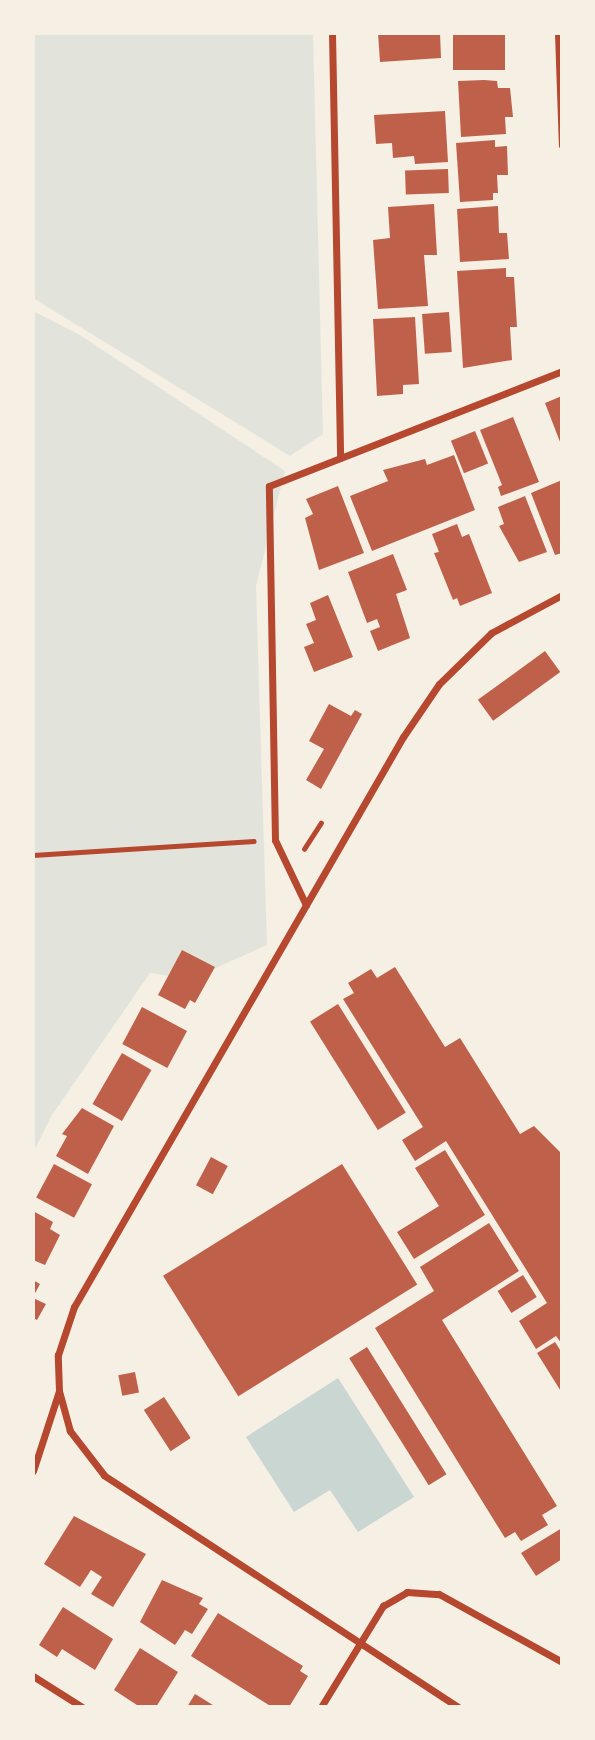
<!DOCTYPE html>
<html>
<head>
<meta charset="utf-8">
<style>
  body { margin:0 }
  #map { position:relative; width:595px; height:1740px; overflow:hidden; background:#f6efe4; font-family:Literata,serif }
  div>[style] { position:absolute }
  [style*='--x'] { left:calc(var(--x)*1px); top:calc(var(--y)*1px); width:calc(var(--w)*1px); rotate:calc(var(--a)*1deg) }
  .green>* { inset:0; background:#e2e4dc }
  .water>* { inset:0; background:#c9d6d2 }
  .building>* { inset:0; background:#bf614a; transform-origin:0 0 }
  .path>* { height:4.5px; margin:-2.25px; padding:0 2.25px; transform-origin:2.25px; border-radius:2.25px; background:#b5482f }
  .minor>* { height:7px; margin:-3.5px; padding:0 3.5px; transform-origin:3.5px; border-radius:3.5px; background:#b5482f }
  span { translate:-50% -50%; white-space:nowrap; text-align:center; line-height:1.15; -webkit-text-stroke:7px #f6efe4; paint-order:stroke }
  .frame { position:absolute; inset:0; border:35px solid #f6efe4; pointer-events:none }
</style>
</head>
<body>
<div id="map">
  <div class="green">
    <div style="clip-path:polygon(33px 33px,313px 33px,323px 434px,290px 456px,33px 298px)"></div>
    <div style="clip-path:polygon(33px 311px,80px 335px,285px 471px,256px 586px,267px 945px,191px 979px,150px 973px,52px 1115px,33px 1153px)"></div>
  </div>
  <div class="water">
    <div style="clip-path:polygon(338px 1378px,414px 1497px,358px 1532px,330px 1490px,294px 1512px,246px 1437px)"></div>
  </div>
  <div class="building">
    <div style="clip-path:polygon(378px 33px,440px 33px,441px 58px,380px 62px)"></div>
    <div style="left:453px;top:33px;width:52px;height:37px"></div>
    <div style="clip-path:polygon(484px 80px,497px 81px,498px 88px,510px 88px,513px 117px,505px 117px,506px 134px,461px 137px,458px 81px)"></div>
    <div style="clip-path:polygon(445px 111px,448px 162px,415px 164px,414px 156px,393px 158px,392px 143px,376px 144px,374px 115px)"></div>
    <div style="clip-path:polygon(495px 140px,495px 147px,507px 146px,508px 175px,497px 175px,498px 193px,493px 193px,493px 200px,460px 202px,456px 143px)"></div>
    <div style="left:448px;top:169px;width:24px;height:43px;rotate:88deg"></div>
    <div style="clip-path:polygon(434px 204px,437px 255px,424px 255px,428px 306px,378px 309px,373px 240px,390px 238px,388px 207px)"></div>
    <div style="clip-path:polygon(498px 206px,499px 233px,507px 233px,509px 259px,460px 262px,457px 209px)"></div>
    <div style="clip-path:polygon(506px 268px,506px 277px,514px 277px,517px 327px,510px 327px,512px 360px,463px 368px,457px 271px)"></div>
    <div style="left:449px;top:312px;width:40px;height:27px;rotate:86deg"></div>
    <div style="clip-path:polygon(415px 317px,419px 384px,403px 385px,403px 394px,377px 396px,373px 319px)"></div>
    <div style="clip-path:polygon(562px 396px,562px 447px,545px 403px)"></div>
    <div style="clip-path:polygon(513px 417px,539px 482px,501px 496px,498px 487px,502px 485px,480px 430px)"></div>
    <div style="left:475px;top:431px;width:35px;height:26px;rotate:68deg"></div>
    <div style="clip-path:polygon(454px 455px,475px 510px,372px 551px,350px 496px,388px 481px,383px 470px,425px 459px,427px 465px)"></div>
    <div style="clip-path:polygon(562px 480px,562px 553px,555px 555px,531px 493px)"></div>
    <div style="clip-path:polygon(338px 486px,364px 553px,319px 570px,305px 518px,313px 514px,306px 499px)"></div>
    <div style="clip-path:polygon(525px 496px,547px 552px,519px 562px,499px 526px,504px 524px,498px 507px)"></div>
    <div style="clip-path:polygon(457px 524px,462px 537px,469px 534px,492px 593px,460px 606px,457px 598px,453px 600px,434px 553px,439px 552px,432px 534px)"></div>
    <div style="clip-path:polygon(393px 554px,407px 590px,396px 594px,410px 638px,378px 651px,370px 631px,380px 627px,377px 619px,367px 623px,348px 572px)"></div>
    <div style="clip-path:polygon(328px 595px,353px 657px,314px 672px,304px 647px,314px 643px,306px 624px,316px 620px,310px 603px)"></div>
    <div style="left:545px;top:651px;width:26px;height:83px;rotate:54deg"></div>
    <div style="clip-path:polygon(329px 704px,351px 716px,355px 710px,362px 714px,321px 789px,306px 780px,324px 749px,309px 741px)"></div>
    <div style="clip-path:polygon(182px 950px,215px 967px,195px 1003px,190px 1000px,185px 1009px,158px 995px)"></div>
    <div style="clip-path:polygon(395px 967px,445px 1047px,460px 1038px,520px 1134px,534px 1126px,562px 1154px,562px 1344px,556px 1336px,536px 1349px,519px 1321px,547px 1303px,446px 1141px,415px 1161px,402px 1140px,423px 1127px,343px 999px,354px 993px,348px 983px,371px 969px,377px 978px)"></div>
    <div style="left:338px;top:1004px;width:128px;height:33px;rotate:58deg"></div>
    <div style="left:142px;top:1007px;width:51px;height:42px;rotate:28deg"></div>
    <div style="left:122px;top:1053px;width:34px;height:59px;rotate:30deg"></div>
    <div style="clip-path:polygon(82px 1108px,114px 1126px,88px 1174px,56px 1156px,67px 1136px,62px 1134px)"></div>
    <div style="clip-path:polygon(445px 1150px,485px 1215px,414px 1259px,397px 1232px,439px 1206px,415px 1168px)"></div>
    <div style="left:211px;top:1157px;width:19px;height:32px;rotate:28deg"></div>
    <div style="left:54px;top:1164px;width:43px;height:38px;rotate:28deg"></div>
    <div style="left:342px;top:1164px;width:142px;height:211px;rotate:58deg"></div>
    <div style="clip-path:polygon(33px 1211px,53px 1222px,50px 1229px,60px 1235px,45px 1265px,33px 1260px)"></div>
    <div style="clip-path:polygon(489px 1223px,519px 1271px,442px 1320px,557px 1506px,542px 1515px,548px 1525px,521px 1541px,515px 1532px,505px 1538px,375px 1328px,434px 1291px,420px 1267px)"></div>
    <div style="left:523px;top:1275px;width:26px;height:30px;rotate:58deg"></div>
    <div style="clip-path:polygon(33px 1280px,40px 1284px,33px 1297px)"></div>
    <div style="clip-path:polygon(33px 1298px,46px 1304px,37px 1320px,33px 1318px)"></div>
    <div style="clip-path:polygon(555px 1342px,562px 1353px,562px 1393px,537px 1353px)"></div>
    <div style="left:367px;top:1347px;width:150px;height:21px;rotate:58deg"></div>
    <div style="left:135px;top:1372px;width:21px;height:17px;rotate:79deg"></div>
    <div style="left:164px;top:1397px;width:49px;height:24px;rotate:57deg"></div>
    <div style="clip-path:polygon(74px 1516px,146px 1554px,113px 1607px,91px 1594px,102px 1577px,91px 1570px,80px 1587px,44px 1564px)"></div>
    <div style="clip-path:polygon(562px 1528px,562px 1559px,536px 1576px,521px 1553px)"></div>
    <div style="clip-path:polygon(162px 1580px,203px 1598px,199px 1604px,208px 1609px,192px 1634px,185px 1630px,175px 1645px,140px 1622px)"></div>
    <div style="clip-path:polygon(63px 1607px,113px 1639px,95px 1670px,62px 1649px,57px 1657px,39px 1645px)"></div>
    <div style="clip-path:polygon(218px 1613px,303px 1666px,300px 1671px,308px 1676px,289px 1707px,272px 1707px,191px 1656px)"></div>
    <div style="clip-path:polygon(140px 1648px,178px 1672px,156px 1707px,140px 1707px,114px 1690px)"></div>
    <div style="clip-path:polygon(195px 1694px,200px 1697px,216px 1707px,187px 1707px)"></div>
  </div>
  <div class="path">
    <div style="--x:304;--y:849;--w:31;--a:-57"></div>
    <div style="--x:33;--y:855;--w:221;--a:-3.6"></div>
  </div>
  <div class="minor">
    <div style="--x:332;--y:33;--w:425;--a:88.9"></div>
    <div style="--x:558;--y:33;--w:112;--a:88"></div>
    <div style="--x:306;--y:905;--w:72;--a:-115.5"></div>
    <div style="--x:275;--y:840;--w:354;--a:-91"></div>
    <div style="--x:269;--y:486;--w:315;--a:-21.4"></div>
    <div style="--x:33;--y:1471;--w:84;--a:-72"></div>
    <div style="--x:33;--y:1676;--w:58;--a:32.3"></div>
    <div style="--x:321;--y:1707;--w:119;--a:-58.5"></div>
    <div style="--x:383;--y:1606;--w:28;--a:-30"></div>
    <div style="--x:407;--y:1592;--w:32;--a:4"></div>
    <div style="--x:439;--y:1594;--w:141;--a:28.9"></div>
    <div style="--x:458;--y:1707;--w:423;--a:-146.8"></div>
    <div style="--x:104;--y:1475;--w:56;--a:-127.7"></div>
    <div style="--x:70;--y:1431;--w:41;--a:-105.4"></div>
    <div style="--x:59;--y:1391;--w:36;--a:-92"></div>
    <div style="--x:58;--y:1355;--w:51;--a:-71.6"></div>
    <div style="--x:74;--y:1307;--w:658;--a:-60.01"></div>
    <div style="--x:403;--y:737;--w:64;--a:-55.8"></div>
    <div style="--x:439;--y:684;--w:73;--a:-44.4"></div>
    <div style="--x:491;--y:633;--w:81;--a:-28.2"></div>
  </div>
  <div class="frame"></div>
</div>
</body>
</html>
